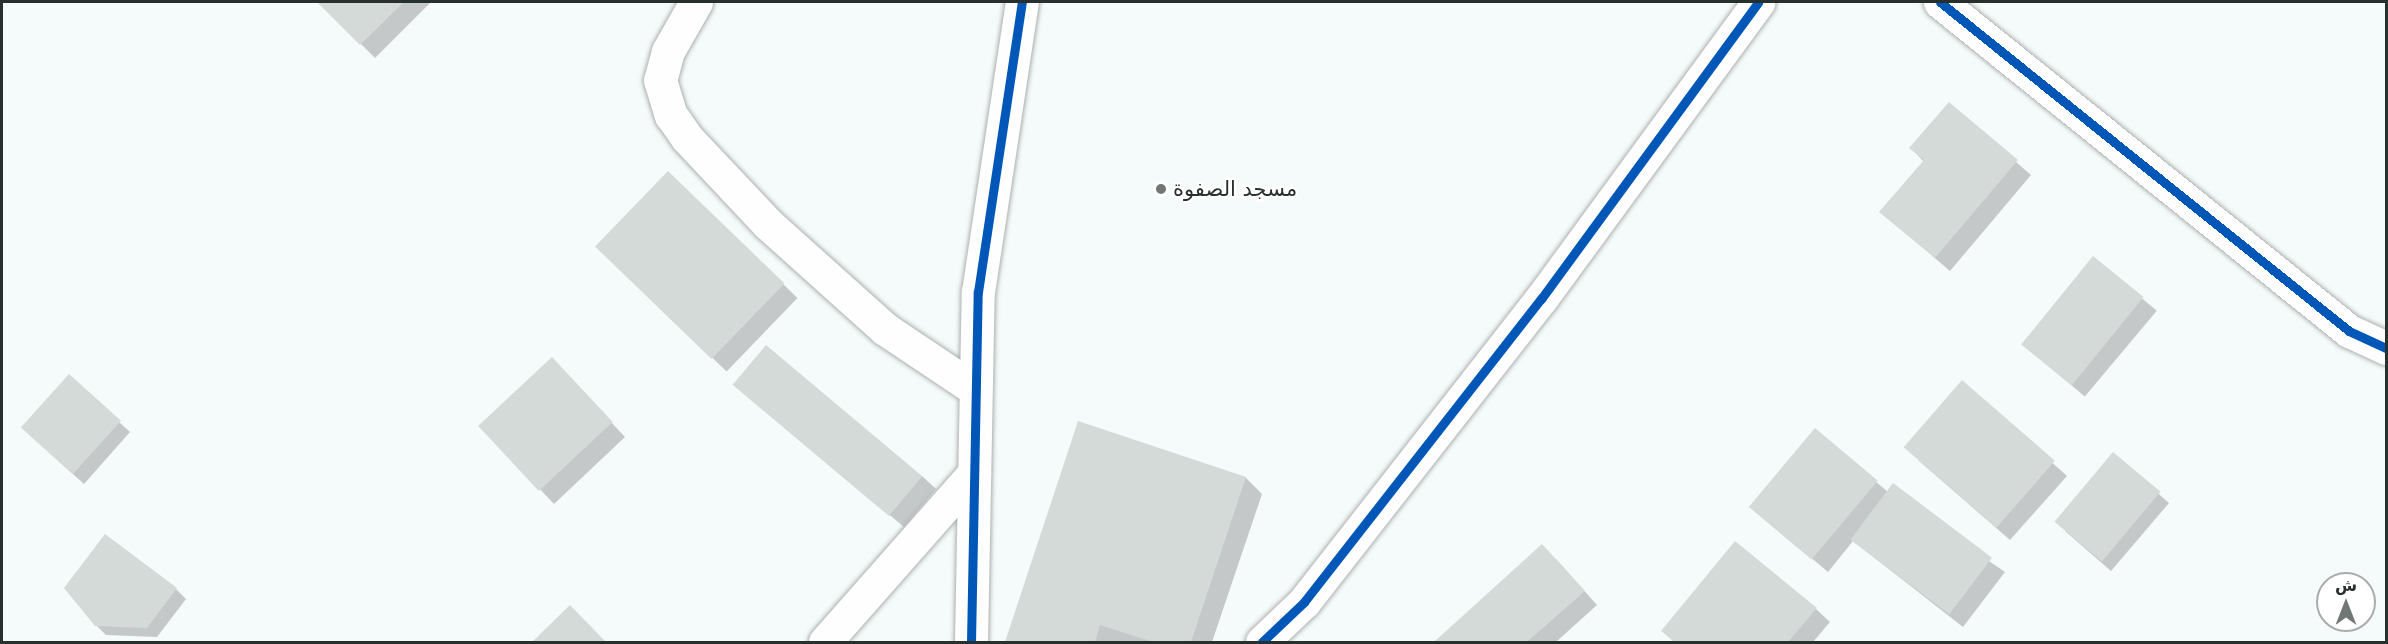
<!DOCTYPE html>
<html>
<head>
<meta charset="utf-8">
<style>
  body { margin:0 }
  #map { position:relative; width:2388px; height:644px; overflow:hidden; background:#f5fbfa; font-family:"DejaVu Sans","Noto Naskh Arabic",sans-serif }
  div>[style] { position:absolute }
  [style*='--x'] { left:calc(var(--x)*1px); top:calc(var(--y)*1px); width:calc(var(--w)*1px); rotate:calc(var(--a)*1deg) }
  .shadow>* { inset:0; background:#0003; transform-origin:0 0 }
  .building>* { inset:0; background:#d3dad8; transform-origin:0 0 }
  .roads { filter:drop-shadow(0 0 2px #aab1af) drop-shadow(0 0 2px #aab1af) }
  .minor>* { height:33px; margin:-16.5px; padding:0 16.5px; transform-origin:16.5px; border-radius:16.5px; background:#fefefe }
  .cycleway>* { height:9px; margin:-4.5px; padding:0 4.5px; transform-origin:4.5px; border-radius:4.5px; background:#0057b8 }
  .dots>* { width:16px; height:16px; translate:-50% -50%; box-sizing:border-box; border:3px solid #fff; border-radius:50% }
  span { translate:-50% -50%; white-space:nowrap; text-align:center; line-height:1.15; -webkit-text-stroke:5px #fff; paint-order:stroke }
  .poi-label { font-size:21px; color:#28302e }
  .left { translate:0 -50%; text-align:left }
  .frame { position:absolute; inset:0; border:3px solid #28302e; pointer-events:none }
  .north { position:absolute; left:2316px; top:572px; width:60px; height:60px; box-sizing:border-box; background:#fff; border:2px solid #a9acab; border-radius:50%; rotate:0deg; font-size:16px; font-weight:700; line-height:24px; text-align:center; color:#28302e }
  .north::after { content:''; display:block; margin:auto; width:21px; height:27px; background:#707775; clip-path:polygon(50% 0,100% 100%,50% 72%,0 100%) }
</style>
</head>
<body>
<div id="map">
  <div class="shadow">
    <div style="clip-path:polygon(319px 2px,431px 2px,375px 58px)"></div>
    <div style="clip-path:polygon(1949px 104px,2031px 175px,1950px 271px,1881px 212px,1924px 162px,1911px 148px)"></div>
    <div style="left:668px;top:173px;width:180px;height:102px;rotate:44deg"></div>
    <div style="left:2094px;top:258px;width:82px;height:112px;rotate:40deg"></div>
    <div style="clip-path:polygon(565px 373px,625px 437px,554px 504px,480px 426px)"></div>
    <div style="clip-path:polygon(69px 376px,130px 432px,84px 484px,32px 437px)"></div>
    <div style="clip-path:polygon(1962px 382px,2067px 476px,2010px 540px,1918px 460px)"></div>
    <div style="clip-path:polygon(735px 385px,922px 476px,936px 489px,904px 527px)"></div>
    <div style="clip-path:polygon(1079px 423px,1246px 478px,1262px 494px,1212px 642px,1006px 642px)"></div>
    <div style="clip-path:polygon(1815px 430px,1888px 492px,2005px 572px,1963px 627px,1853px 541px,1828px 572px,1751px 507px)"></div>
    <div style="clip-path:polygon(2113px 454px,2169px 503px,2111px 571px,2065px 531px)"></div>
    <div style="clip-path:polygon(1556px 559px,1597px 605px,1556px 642px,1435px 641px)"></div>
    <div style="clip-path:polygon(176px 589px,186px 599px,157px 637px,106px 635px,96px 625px)"></div>
    <div style="clip-path:polygon(570px 607px,604px 642px,534px 642px)"></div>
    <div style="clip-path:polygon(1816px 609px,1830px 622px,1813px 642px,1674px 642px,1663px 631px)"></div>
  </div>
  <div class="building">
    <div style="clip-path:polygon(317px 2px,404px 2px,360px 45px)"></div>
    <div style="clip-path:polygon(1949px 102px,2018px 160px,1935px 258px,1879px 212px,1924px 160px,1909px 148px)"></div>
    <div style="left:668px;top:171px;width:162px;height:105px;rotate:44deg"></div>
    <div style="left:2093px;top:256px;width:65px;height:114px;rotate:39deg"></div>
    <div style="left:766px;top:345px;width:204px;height:52px;rotate:40deg"></div>
    <div style="left:552px;top:357px;width:89px;height:101px;rotate:47deg"></div>
    <div style="left:69px;top:374px;width:70px;height:72px;rotate:42deg"></div>
    <div style="left:1962px;top:380px;width:123px;height:89px;rotate:41deg"></div>
    <div style="clip-path:polygon(1078px 421px,1246px 477px,1191px 642px,1153px 642px,1100px 625px,1095px 642px,1005px 642px)"></div>
    <div style="left:1815px;top:428px;width:82px;height:103px;rotate:40deg"></div>
    <div style="left:2113px;top:452px;width:62px;height:91px;rotate:40deg"></div>
    <div style="left:1893px;top:483px;width:124px;height:71px;rotate:37deg"></div>
    <div style="clip-path:polygon(105px 534px,177px 588px,147px 628px,95px 626px,64px 588px)"></div>
    <div style="clip-path:polygon(1735px 541px,1817px 608px,1788px 642px,1675px 642px,1661px 631px)"></div>
    <div style="clip-path:polygon(1542px 544px,1585px 591px,1527px 642px,1434px 642px)"></div>
    <div style="clip-path:polygon(570px 605px,606px 642px,532px 642px)"></div>
  </div>
  <div class="roads">
    <div class="minor">
      <div style="--x:696;--y:2;--w:56;--a:119.7"></div>
      <div style="--x:668;--y:51;--w:30;--a:105"></div>
      <div style="--x:660;--y:80;--w:37;--a:73"></div>
      <div style="--x:671;--y:115;--w:28;--a:55"></div>
      <div style="--x:687;--y:138;--w:118;--a:46.7"></div>
      <div style="--x:768;--y:224;--w:157;--a:41.9"></div>
      <div style="--x:885;--y:329;--w:106;--a:33.8"></div>
      <div style="--x:1940;--y:2;--w:525;--a:38.81"></div>
      <div style="--x:2349;--y:331;--w:41;--a:24.7"></div>
      <div style="--x:825;--y:642;--w:225;--a:-48.6"></div>
      <div style="--x:971;--y:642;--w:350;--a:-88.9"></div>
      <div style="--x:978;--y:292;--w:293;--a:-81.4"></div>
      <div style="--x:1262;--y:642;--w:58;--a:-43.6"></div>
      <div style="--x:1304;--y:602;--w:385;--a:-52"></div>
      <div style="--x:1541;--y:299;--w:368;--a:-53.8"></div>
    </div>
  </div>
  <div class="cycleway">
    <div style="--x:1940;--y:2;--w:525;--a:38.81"></div>
    <div style="--x:2349;--y:331;--w:41;--a:24.7"></div>
    <div style="--x:971;--y:642;--w:350;--a:-88.9"></div>
    <div style="--x:978;--y:292;--w:293;--a:-81.4"></div>
    <div style="--x:1262;--y:642;--w:58;--a:-43.6"></div>
    <div style="--x:1304;--y:602;--w:385;--a:-52"></div>
    <div style="--x:1541;--y:299;--w:368;--a:-53.8"></div>
  </div>
  <div class="dots">
    <div style="left:1161px;top:189px;background:#707775"></div>
  </div>
  <div class="poi-label">
    <span class="left" style="left:1173px;top:189px">مسجد الصفوة</span>
  </div>
  <div class="frame"></div>
  <div class="north">ش</div>
</div>
</body>
</html>
